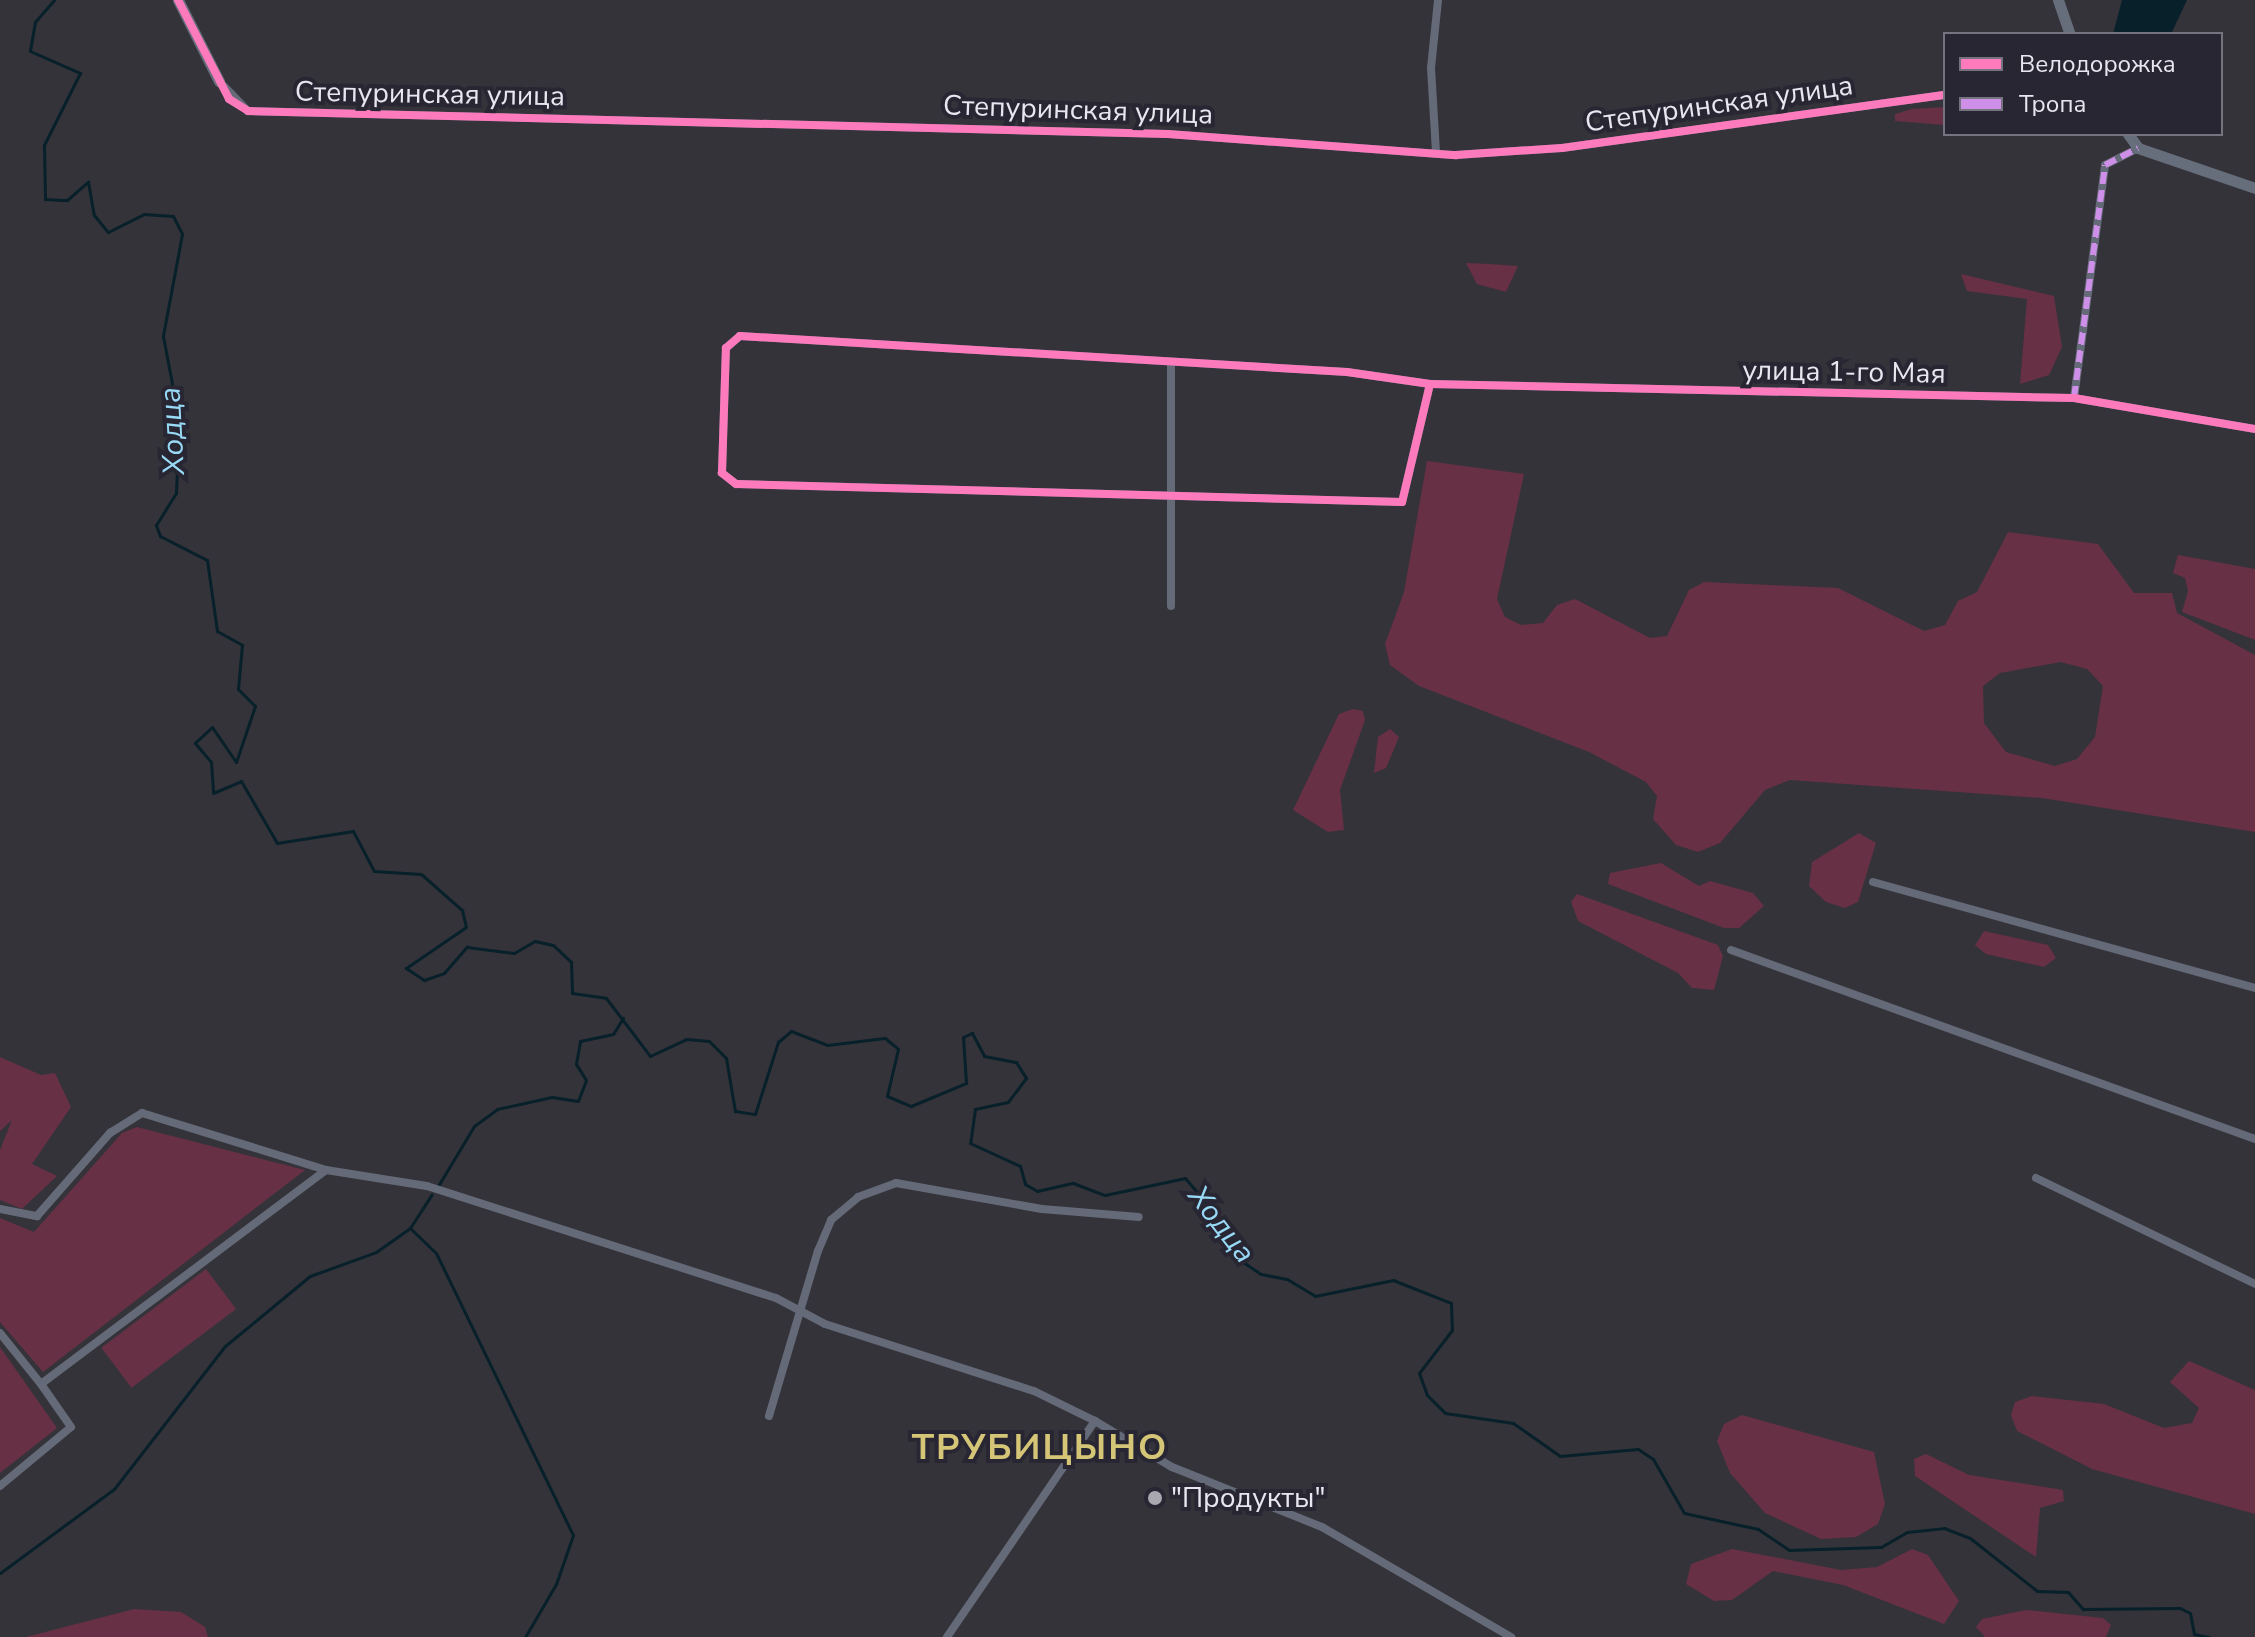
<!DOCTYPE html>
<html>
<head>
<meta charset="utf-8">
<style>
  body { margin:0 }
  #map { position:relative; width:2255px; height:1637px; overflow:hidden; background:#34333a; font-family:"Nunito Sans",sans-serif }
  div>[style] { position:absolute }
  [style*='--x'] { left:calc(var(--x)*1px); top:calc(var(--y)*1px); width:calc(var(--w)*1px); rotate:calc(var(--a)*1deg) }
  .green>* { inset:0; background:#673045; transform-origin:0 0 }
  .water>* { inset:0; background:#07202a }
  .stream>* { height:3px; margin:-1.5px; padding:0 1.5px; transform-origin:1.5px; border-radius:1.5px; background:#07202a }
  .street>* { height:8px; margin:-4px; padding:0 4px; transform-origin:4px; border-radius:4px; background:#646a77 }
  .secondary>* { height:11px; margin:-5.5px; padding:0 5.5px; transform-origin:5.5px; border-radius:5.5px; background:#676e7b }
  .quiet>* { height:6px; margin-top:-3px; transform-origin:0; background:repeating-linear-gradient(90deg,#ce8fe9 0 12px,transparent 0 18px) }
  .cycleway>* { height:8px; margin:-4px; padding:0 4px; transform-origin:4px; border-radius:4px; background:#fd7abc }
  .dots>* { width:22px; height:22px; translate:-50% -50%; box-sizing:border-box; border:4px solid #282633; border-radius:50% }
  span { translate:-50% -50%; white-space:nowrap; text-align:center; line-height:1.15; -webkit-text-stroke:8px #282633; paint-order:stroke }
  .street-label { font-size:28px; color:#e8e7f0 }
  .poi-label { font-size:28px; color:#e8e7f0 }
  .left { translate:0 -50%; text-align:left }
  .water-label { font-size:30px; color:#98d9f5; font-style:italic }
  .district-label { font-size:36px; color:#d4c577; font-weight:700; letter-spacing:2px }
  .legend { position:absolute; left:1943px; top:32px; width:280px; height:104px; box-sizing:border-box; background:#282633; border:2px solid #75737f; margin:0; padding:10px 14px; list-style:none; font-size:24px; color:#e8e7f0 }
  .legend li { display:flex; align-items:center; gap:16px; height:40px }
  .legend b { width:40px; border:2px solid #75737f }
</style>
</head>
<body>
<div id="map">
  <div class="green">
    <div style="clip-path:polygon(1945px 107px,1945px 125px,1895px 121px,1895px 114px,1912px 109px)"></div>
    <div style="clip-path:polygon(1466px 263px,1489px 264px,1518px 266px,1506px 292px,1477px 284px)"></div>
    <div style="clip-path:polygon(1961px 274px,2054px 296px,2062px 347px,2049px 375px,2020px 384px,2027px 299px,1967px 291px)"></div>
    <div style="clip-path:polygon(evenodd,1427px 461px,1524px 474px,1497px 599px,1505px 617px,1521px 625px,1543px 623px,1557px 605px,1575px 599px,1650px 638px,1667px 636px,1689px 590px,1704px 582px,1838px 588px,1924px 631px,1945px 625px,1958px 601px,1977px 592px,2008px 532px,2098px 544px,2134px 593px,2172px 593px,2177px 613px,2255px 655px,2255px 832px,2042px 798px,1790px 780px,1765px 790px,1720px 843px,1698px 852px,1676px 845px,1653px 819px,1657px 796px,1646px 782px,1589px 752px,1419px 686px,1390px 665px,1385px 644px,1404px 592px,1427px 461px,2061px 662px,2087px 669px,2103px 686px,2095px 737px,2077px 759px,2055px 766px,2006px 752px,1984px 723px,1983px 686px,2000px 673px,2061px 662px)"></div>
    <div style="clip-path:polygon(2178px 555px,2255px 569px,2255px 640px,2182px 612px,2188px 591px,2185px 578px,2173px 573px)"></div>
    <div style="clip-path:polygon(1353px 709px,1363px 711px,1365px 720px,1340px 790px,1344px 830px,1328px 832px,1293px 810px,1339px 714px)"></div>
    <div style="clip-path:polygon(1390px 729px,1399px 737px,1386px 768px,1374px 773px,1378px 737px)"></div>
    <div style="clip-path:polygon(1859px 833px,1876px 843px,1858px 902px,1845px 908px,1826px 902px,1809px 886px,1812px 862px)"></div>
    <div style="clip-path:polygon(1661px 863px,1699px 886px,1710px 881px,1753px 893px,1764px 906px,1739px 928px,1724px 928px,1608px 884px,1610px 873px)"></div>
    <div style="clip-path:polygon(1577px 894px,1718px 945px,1723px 956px,1714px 990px,1692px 988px,1678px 973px,1578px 921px,1571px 902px)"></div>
    <div style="clip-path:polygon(1984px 931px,2048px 945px,2056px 958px,2044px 967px,1986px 954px,1975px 945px)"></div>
    <div style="clip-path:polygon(0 1057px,41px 1075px,55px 1073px,71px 1107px,32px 1164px,57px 1176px,22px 1209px,0 1200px,0 1150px,12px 1120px,0 1131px)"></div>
    <div style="clip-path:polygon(137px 1127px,305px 1170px,43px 1372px,0 1322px,0 1218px,34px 1232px,122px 1133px)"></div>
    <div style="left:206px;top:1269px;width:50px;height:131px;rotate:53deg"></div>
    <div style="clip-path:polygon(0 1347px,57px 1428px,0 1473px)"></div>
    <div style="clip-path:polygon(2189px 1361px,2255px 1390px,2255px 1514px,2092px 1469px,2017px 1431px,2011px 1415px,2015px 1402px,2032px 1396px,2104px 1404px,2164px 1428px,2192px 1423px,2199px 1408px,2170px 1382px)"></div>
    <div style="clip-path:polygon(1742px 1415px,1874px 1452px,1885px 1504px,1878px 1524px,1856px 1537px,1821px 1539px,1765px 1513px,1730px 1473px,1717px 1441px,1724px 1424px)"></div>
    <div style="clip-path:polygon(1926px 1454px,1969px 1475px,2063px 1490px,2064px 1501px,2040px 1508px,2036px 1557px,1915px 1476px,1914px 1459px)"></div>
    <div style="clip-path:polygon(1732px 1549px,1841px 1570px,1877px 1567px,1912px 1549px,1928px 1555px,1959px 1601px,1944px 1624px,1843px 1585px,1773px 1571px,1732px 1600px,1714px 1601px,1686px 1584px,1691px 1564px)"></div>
    <div style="clip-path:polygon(134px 1609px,181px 1612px,205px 1627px,208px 1637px,26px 1637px)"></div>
    <div style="clip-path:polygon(2026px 1610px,2103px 1618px,2111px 1625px,2106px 1637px,1985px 1637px,1976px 1627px,1982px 1619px)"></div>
  </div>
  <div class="water">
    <div style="clip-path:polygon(2122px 0,2187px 0,2171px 34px,2113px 34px)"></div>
  </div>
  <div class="stream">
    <div style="--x:54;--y:0;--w:29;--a:131"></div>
    <div style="--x:35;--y:22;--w:29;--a:100"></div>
    <div style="--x:30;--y:51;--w:55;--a:23.7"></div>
    <div style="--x:80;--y:73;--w:80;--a:116.6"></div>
    <div style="--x:44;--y:145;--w:54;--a:88.9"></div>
    <div style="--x:45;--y:199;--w:22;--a:3"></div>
    <div style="--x:67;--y:200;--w:28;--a:-41"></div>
    <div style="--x:88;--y:182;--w:34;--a:80"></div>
    <div style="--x:94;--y:215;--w:22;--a:51"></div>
    <div style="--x:108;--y:232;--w:40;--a:-26.6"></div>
    <div style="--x:144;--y:214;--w:29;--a:4"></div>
    <div style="--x:173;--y:216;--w:20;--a:63"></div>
    <div style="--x:182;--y:234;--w:104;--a:100.6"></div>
    <div style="--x:163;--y:336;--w:86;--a:79.3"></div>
    <div style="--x:179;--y:421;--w:72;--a:92.4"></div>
    <div style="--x:176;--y:493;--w:38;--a:122"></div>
    <div style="--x:156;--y:525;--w:12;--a:70"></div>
    <div style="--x:160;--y:536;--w:53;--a:27.1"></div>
    <div style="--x:207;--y:560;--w:72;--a:82"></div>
    <div style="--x:217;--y:631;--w:29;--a:29"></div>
    <div style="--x:242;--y:645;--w:44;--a:95.2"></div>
    <div style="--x:238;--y:689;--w:24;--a:45"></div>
    <div style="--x:255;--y:706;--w:59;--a:108.7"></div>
    <div style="--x:236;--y:762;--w:42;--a:-124.4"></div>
    <div style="--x:212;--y:727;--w:23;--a:137"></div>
    <div style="--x:195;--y:743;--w:25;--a:50"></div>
    <div style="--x:211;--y:762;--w:31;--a:86"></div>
    <div style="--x:213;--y:793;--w:30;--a:-23"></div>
    <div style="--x:241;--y:781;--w:72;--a:59.9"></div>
    <div style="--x:277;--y:843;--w:77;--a:-9"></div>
    <div style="--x:353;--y:831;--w:45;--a:62.3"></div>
    <div style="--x:374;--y:871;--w:47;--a:3.7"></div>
    <div style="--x:421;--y:874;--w:55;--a:41.3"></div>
    <div style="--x:462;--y:910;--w:17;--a:77"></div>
    <div style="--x:466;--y:927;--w:73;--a:145.7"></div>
    <div style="--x:406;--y:968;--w:22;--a:34"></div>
    <div style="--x:424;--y:980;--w:21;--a:-19"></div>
    <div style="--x:444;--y:973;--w:35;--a:-49"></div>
    <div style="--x:467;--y:947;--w:47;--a:7.3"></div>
    <div style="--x:514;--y:953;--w:24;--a:-30"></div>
    <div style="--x:535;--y:941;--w:18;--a:13"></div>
    <div style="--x:553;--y:945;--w:25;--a:43"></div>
    <div style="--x:571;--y:962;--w:31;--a:88"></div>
    <div style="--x:572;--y:993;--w:34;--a:8"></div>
    <div style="--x:606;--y:998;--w:73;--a:52.8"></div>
    <div style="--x:650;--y:1056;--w:40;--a:-25"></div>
    <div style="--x:686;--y:1039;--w:23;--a:5"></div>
    <div style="--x:709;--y:1041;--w:24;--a:45"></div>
    <div style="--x:726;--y:1058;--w:54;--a:80.4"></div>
    <div style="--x:735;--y:1111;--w:20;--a:9"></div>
    <div style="--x:755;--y:1114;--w:76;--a:-72.3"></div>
    <div style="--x:778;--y:1042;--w:17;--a:-40"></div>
    <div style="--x:791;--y:1031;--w:39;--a:21"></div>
    <div style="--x:827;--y:1045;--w:58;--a:-6.9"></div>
    <div style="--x:885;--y:1038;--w:17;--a:40"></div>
    <div style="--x:898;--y:1049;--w:48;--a:103.2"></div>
    <div style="--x:887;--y:1096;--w:26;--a:23"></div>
    <div style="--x:911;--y:1106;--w:60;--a:-22.7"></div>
    <div style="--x:966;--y:1083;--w:46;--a:-93.7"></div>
    <div style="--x:963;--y:1037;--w:10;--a:-24"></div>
    <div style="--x:972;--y:1033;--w:26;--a:62"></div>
    <div style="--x:984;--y:1056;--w:33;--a:11"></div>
    <div style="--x:1016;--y:1062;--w:19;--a:58"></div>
    <div style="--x:1026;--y:1078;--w:30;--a:127"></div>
    <div style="--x:1008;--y:1102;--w:34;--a:168"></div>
    <div style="--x:975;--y:1109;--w:34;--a:98"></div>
    <div style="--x:970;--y:1143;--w:55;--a:24.7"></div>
    <div style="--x:1020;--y:1166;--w:19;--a:74"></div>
    <div style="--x:1025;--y:1184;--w:14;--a:30"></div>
    <div style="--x:1037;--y:1191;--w:37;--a:-13"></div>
    <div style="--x:1073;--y:1183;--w:34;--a:21"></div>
    <div style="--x:1105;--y:1195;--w:82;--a:-12"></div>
    <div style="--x:1185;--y:1178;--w:52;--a:49.6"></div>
    <div style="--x:1219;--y:1218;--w:47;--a:63.4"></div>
    <div style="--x:1240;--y:1260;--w:25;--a:34"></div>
    <div style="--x:1261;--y:1274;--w:26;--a:11"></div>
    <div style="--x:1287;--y:1279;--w:33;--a:31"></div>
    <div style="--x:1315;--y:1296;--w:80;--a:-11.6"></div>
    <div style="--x:1393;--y:1280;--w:62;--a:21.6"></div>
    <div style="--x:1451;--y:1303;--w:27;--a:88"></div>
    <div style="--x:1452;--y:1330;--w:54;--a:127.5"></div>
    <div style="--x:1419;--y:1373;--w:23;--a:70"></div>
    <div style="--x:1427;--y:1395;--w:25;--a:45"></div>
    <div style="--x:1445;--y:1413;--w:69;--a:8.4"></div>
    <div style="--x:1513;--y:1423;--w:57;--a:35.1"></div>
    <div style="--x:1560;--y:1456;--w:78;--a:-5.1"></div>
    <div style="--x:1638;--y:1449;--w:18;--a:34"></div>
    <div style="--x:1653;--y:1459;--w:62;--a:60.1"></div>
    <div style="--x:1684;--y:1513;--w:76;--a:12.2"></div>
    <div style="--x:1758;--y:1529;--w:37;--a:34"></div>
    <div style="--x:1789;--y:1550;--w:92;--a:-1.9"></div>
    <div style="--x:1881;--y:1547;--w:30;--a:-30"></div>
    <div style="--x:1907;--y:1532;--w:37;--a:-6"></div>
    <div style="--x:1944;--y:1528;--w:28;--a:21"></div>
    <div style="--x:1970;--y:1538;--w:85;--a:38.3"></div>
    <div style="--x:2037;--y:1591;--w:31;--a:2"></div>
    <div style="--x:2068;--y:1592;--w:23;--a:49"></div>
    <div style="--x:2083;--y:1609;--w:97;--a:-0.6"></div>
    <div style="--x:2180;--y:1608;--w:11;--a:27"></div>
    <div style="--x:2190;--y:1613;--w:21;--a:79"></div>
    <div style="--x:2194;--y:1634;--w:15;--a:11"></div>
    <div style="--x:438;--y:1186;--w:70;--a:-59"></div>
    <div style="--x:474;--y:1126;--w:29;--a:-36"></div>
    <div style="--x:497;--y:1109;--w:56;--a:-12.3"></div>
    <div style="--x:552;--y:1097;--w:26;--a:9"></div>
    <div style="--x:578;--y:1101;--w:22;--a:-69"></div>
    <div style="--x:586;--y:1080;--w:19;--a:-122"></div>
    <div style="--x:576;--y:1064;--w:23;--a:-80"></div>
    <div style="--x:580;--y:1041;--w:34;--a:-12"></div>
    <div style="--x:613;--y:1034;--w:19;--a:-58"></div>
    <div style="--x:410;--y:1228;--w:36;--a:44"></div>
    <div style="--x:436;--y:1253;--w:314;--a:64.1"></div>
    <div style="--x:573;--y:1535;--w:52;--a:109.1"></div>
    <div style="--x:556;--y:1584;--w:61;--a:120.3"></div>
    <div style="--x:0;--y:1573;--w:142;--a:-36.4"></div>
    <div style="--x:114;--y:1489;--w:181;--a:-52.2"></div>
    <div style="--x:225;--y:1346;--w:110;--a:-39.5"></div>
    <div style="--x:310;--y:1276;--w:70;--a:-20"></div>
    <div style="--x:376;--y:1252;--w:42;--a:-35.2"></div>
    <div style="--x:410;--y:1228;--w:40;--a:-57.1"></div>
  </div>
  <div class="street">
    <div style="--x:219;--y:81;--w:42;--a:46"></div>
    <div style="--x:248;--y:111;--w:920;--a:1.43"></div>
    <div style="--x:1168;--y:134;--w:289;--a:4.2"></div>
    <div style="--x:1456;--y:155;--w:106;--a:-3.8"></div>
    <div style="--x:1562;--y:148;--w:387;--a:-7.9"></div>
    <div style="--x:1436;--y:152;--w:84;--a:-93.4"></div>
    <div style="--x:1431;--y:68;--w:68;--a:-84.1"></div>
    <div style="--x:1430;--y:384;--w:121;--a:103.3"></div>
    <div style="--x:1402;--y:502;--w:666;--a:-178.45"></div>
    <div style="--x:736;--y:484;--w:18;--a:-142"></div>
    <div style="--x:722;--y:473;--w:125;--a:-88.2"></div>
    <div style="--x:726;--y:348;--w:18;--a:-41"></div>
    <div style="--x:740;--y:336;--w:608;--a:3.39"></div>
    <div style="--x:1347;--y:372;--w:84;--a:8.2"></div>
    <div style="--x:1430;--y:384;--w:644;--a:1.25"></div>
    <div style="--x:2074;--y:398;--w:184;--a:9.7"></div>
    <div style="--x:2074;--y:398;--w:235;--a:-82.4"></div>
    <div style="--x:2105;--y:165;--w:37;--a:-27"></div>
    <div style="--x:1171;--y:606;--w:244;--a:-90"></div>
    <div style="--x:1873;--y:882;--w:396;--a:15.5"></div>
    <div style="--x:1731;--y:950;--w:557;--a:19.83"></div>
    <div style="--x:2036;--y:1178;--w:243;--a:25.8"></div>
    <div style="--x:0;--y:1209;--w:38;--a:11"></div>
    <div style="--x:37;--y:1216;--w:111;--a:-48.7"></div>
    <div style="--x:110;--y:1133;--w:38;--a:-32"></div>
    <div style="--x:142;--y:1113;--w:193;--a:17.2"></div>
    <div style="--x:326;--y:1170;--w:102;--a:9"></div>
    <div style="--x:427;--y:1186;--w:367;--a:17.8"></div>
    <div style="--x:776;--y:1298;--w:55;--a:28"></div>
    <div style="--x:825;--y:1324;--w:219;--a:17.8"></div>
    <div style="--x:1034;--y:1391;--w:68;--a:26.2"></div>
    <div style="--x:0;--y:1333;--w:65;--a:51.2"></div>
    <div style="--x:41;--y:1384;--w:356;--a:-36.9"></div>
    <div style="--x:769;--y:1416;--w:172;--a:-73.5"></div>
    <div style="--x:818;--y:1251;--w:34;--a:-67"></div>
    <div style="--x:831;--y:1220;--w:35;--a:-40"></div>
    <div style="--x:858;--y:1197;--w:40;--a:-20.2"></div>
    <div style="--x:896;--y:1183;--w:148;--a:10.1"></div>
    <div style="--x:1042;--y:1209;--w:97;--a:4.7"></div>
    <div style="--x:0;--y:1486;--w:92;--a:-39.7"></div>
    <div style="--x:71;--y:1427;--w:52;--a:-124.9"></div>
    <div style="--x:947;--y:1637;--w:262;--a:-55.6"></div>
    <div style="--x:1095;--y:1421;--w:90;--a:30.9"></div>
    <div style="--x:1172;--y:1467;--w:162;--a:21.8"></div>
    <div style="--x:1322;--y:1527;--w:219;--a:30.2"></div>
  </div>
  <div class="secondary">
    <div style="--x:178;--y:0;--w:91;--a:63.2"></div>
    <div style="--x:2058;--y:0;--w:36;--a:71"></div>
    <div style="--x:2128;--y:134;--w:17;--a:54"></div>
    <div style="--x:2138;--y:148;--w:124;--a:18.9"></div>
  </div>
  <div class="quiet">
    <div style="--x:2074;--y:398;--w:235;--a:-82.4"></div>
    <div style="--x:2105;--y:165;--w:37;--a:-27"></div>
  </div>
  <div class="cycleway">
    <div style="--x:178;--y:0;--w:111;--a:62.7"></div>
    <div style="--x:229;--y:99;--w:22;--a:32"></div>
    <div style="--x:248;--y:111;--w:920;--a:1.43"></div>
    <div style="--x:1168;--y:134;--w:289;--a:4.2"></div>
    <div style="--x:1456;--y:155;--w:106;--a:-3.8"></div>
    <div style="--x:1562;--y:148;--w:387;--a:-7.9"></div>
    <div style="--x:1430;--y:384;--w:121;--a:103.3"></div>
    <div style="--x:1402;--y:502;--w:666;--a:-178.45"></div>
    <div style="--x:736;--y:484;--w:18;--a:-142"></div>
    <div style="--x:722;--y:473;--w:125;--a:-88.2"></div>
    <div style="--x:726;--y:348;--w:18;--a:-41"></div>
    <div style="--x:740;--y:336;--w:608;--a:3.39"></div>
    <div style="--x:1347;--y:372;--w:84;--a:8.2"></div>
    <div style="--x:1430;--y:384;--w:644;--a:1.25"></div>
    <div style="--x:2074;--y:398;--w:184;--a:9.7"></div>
  </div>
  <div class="dots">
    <div style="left:1155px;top:1498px;background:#a9a8b0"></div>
  </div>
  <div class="street-label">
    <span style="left:430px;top:94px;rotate:1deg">Степуринская улица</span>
    <span style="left:1719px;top:104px;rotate:-8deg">Степуринская улица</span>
    <span style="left:1078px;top:110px;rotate:2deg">Степуринская улица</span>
    <span style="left:1844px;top:372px;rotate:1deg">улица 1-го Мая</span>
  </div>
  <div class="poi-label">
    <span class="left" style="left:1171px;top:1498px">"Продукты"</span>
  </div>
  <div class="water-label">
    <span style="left:173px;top:431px;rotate:-93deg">Ходца</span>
    <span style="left:1221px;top:1225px;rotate:52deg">Ходца</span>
  </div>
  <div class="district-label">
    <span style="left:1040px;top:1448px">ТРУБИЦЫНО</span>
  </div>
  <ul class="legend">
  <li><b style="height:10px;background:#fd7abc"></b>Велодорожка</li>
  <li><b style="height:10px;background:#ce8fe9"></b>Тропа</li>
  </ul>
</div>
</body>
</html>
